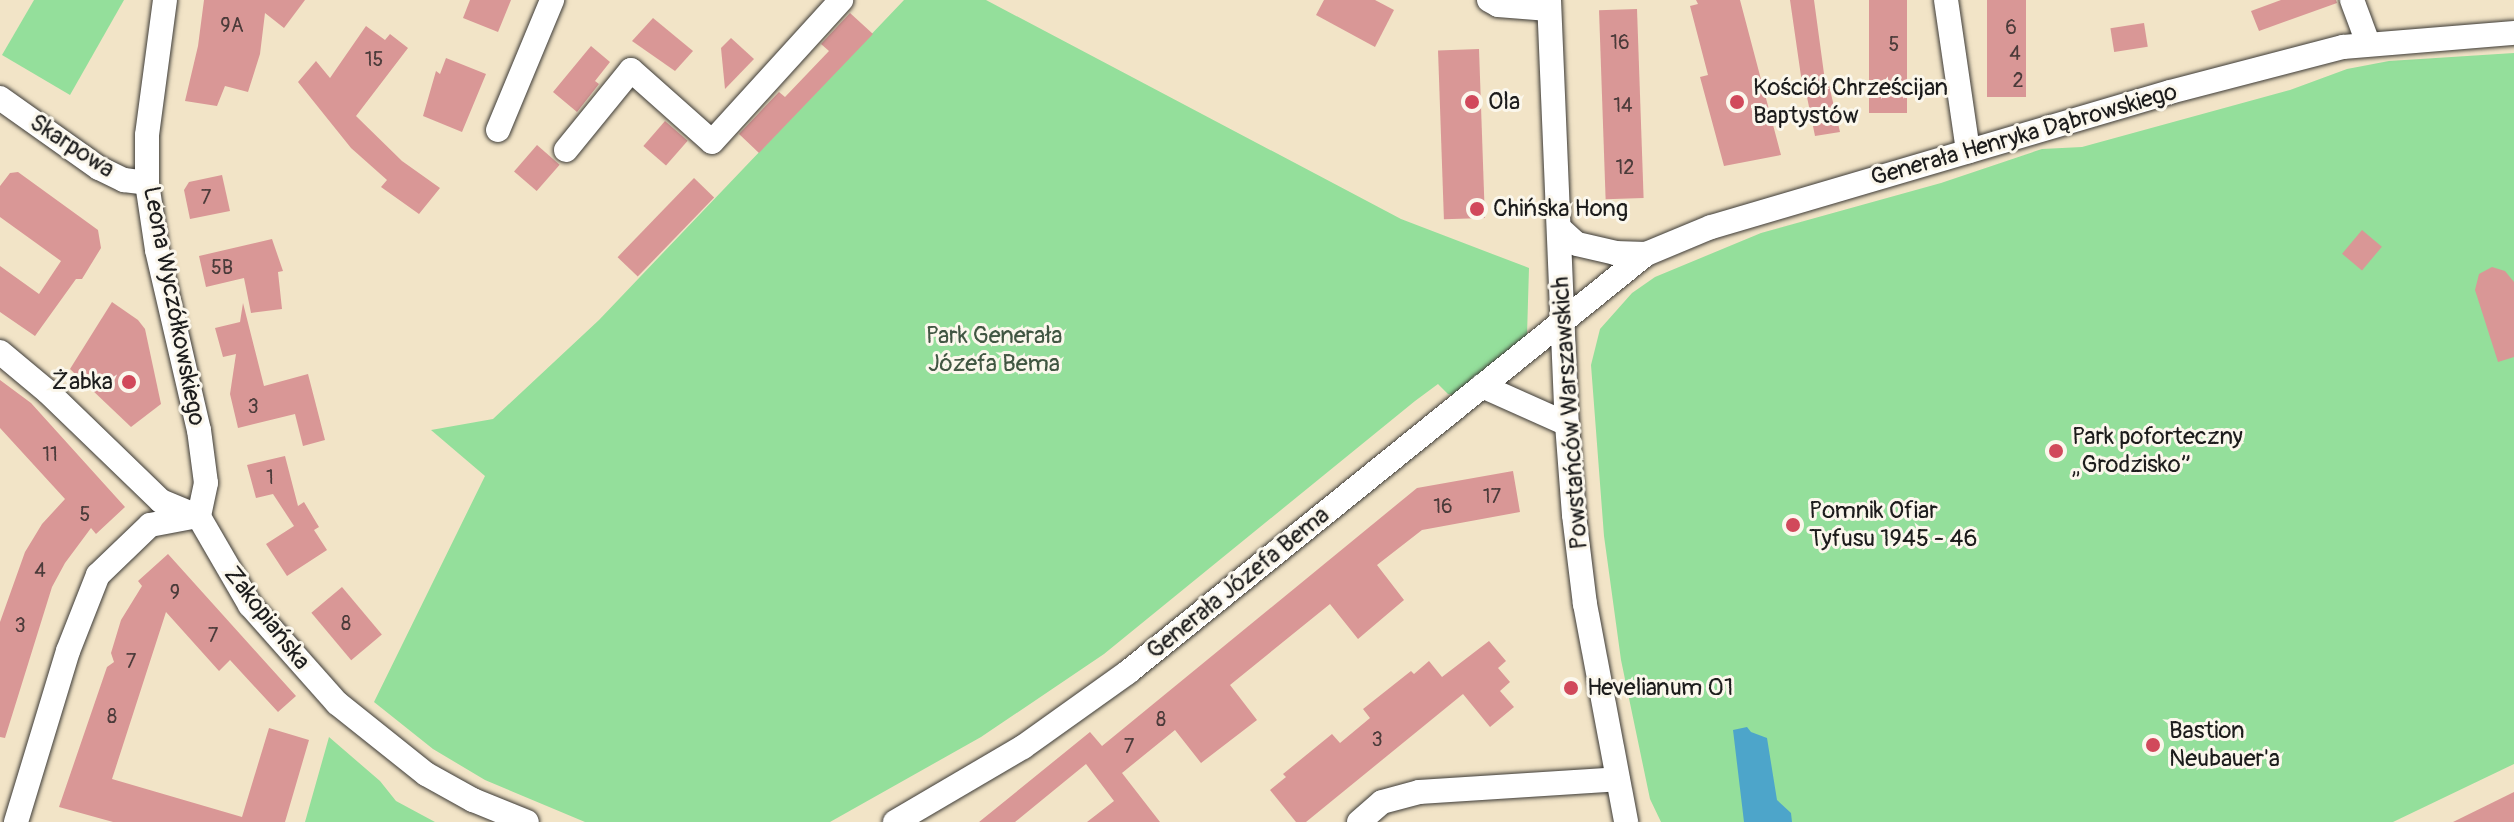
<!DOCTYPE html>
<html>
<head>
<meta charset="utf-8">
<style>
  body { margin:0 }
  #map { position:relative; width:2514px; height:822px; overflow:hidden; background:#f2e4c7; font-family:Pangolin,sans-serif }
  div>[style] { position:absolute }
  [style*='--x'] { left:calc(var(--x)*1px); top:calc(var(--y)*1px); width:calc(var(--w)*1px); rotate:calc(var(--a)*1deg) }
  .green>* { inset:0; background:#94df9b }
  .water>* { inset:0; background:#4da5ca }
  .building>* { inset:0; background:#d99796; transform-origin:0 0 }
  .roads { filter:drop-shadow(0 0 2px #3c3a36) drop-shadow(0 0 2px #3c3a36) }
  .minor>* { height:24px; margin:-12px; padding:0 12px; transform-origin:12px; border-radius:12px; background:#fff }
  .dots>* { width:22px; height:22px; translate:-50% -50%; box-sizing:border-box; border:4px solid #fbf7ec; border-radius:50% }
  span { translate:-50% -50%; white-space:nowrap; text-align:center; line-height:1.15; -webkit-text-stroke:6px #fbf7ec; paint-order:stroke }
  .number-label { font-size:20px; color:#4b3b3a }
  .number-label span { -webkit-text-stroke-width:0 }
  .poi-label { font-size:24px; color:#1c1c1c }
  .left { translate:0 -50%; text-align:left }
  .right { translate:-100% -50%; text-align:right }
  .street-label { font-size:24px; color:#1c1c1c }
  .park-label { font-size:24px; color:#405642 }
</style>
</head>
<body>
<div id="map">
  <div class="green">
    <div style="clip-path:polygon(34px 0,124px 0,70px 95px,2px 55px)"></div>
    <div style="clip-path:polygon(904px 0,986px 0,1401px 219px,1529px 268px,1527px 335px,1454px 395px,1448px 394px,1438px 384px,1415px 401px,1104px 654px,981px 737px,830px 822px,585px 822px,485px 780px,433px 749px,374px 702px,485px 476px,431px 430px,493px 419px,599px 320px)"></div>
    <div style="clip-path:polygon(2514px 53px,2514px 764px,2393px 822px,1661px 822px,1650px 799px,1621px 660px,1604px 536px,1591px 365px,1600px 329px,1632px 293px,1655px 277px,1761px 233px,1941px 183px,2042px 149px,2082px 147px,2290px 90px,2347px 69px,2389px 61px)"></div>
    <div style="clip-path:polygon(329px 737px,380px 781px,396px 801px,435px 822px,305px 822px)"></div>
  </div>
  <div class="water">
    <div style="clip-path:polygon(1747px 727px,1751px 732px,1767px 738px,1777px 800px,1791px 813px,1792px 822px,1744px 822px,1733px 730px)"></div>
  </div>
  <div class="building">
    <div style="clip-path:polygon(204px 0,305px 0,284px 28px,265px 13px,260px 54px,248px 92px,225px 86px,217px 106px,185px 101px,198px 46px)"></div>
    <div style="clip-path:polygon(470px 0,511px 0,498px 32px,463px 18px)"></div>
    <div style="clip-path:polygon(1324px 0,1375px 0,1394px 10px,1375px 47px,1316px 15px)"></div>
    <div style="clip-path:polygon(1696px 0,1740px 0,1781px 155px,1724px 166px,1700px 77px,1708px 75px,1690px 6px,1698px 4px)"></div>
    <div style="clip-path:polygon(1790px 0,1814px 0,1825px 81px,1828px 81px,1840px 132px,1815px 136px,1807px 97px,1804px 97px)"></div>
    <div style="left:1869px;top:0;width:38px;height:113px"></div>
    <div style="left:1987px;top:0;width:39px;height:97px"></div>
    <div style="clip-path:polygon(2281px 0,2336px 0,2337px 3px,2259px 31px,2251px 11px)"></div>
    <div style="left:1637px;top:9px;width:189px;height:38px;rotate:88deg"></div>
    <div style="clip-path:polygon(850px 13px,873px 34px,759px 153px,739px 134px,779px 92px,785px 97px,829px 51px,821px 44px)"></div>
    <div style="clip-path:polygon(653px 18px,693px 51px,675px 71px,632px 41px)"></div>
    <div style="left:2144px;top:23px;width:24px;height:34px;rotate:81deg"></div>
    <div style="clip-path:polygon(366px 26px,385px 40px,390px 34px,408px 48px,356px 116px,402px 161px,440px 188px,419px 214px,381px 187px,387px 180px,351px 148px,298px 82px,316px 61px,330px 78px)"></div>
    <div style="clip-path:polygon(731px 38px,754px 59px,725px 89px,721px 48px)"></div>
    <div style="clip-path:polygon(591px 46px,610px 62px,595px 81px,599px 84px,577px 112px,553px 92px)"></div>
    <div style="left:1479px;top:49px;width:169px;height:41px;rotate:88deg"></div>
    <div style="clip-path:polygon(446px 58px,486px 74px,462px 132px,423px 116px,436px 71px,440px 74px)"></div>
    <div style="left:665px;top:121px;width:30px;height:33px;rotate:41deg"></div>
    <div style="left:537px;top:145px;width:30px;height:35px;rotate:41deg"></div>
    <div style="clip-path:polygon(18px 172px,98px 230px,101px 248px,82px 279px,76px 279px,35px 336px,0 312px,0 266px,39px 294px,61px 261px,0 217px,0 186px,10px 173px)"></div>
    <div style="clip-path:polygon(222px 175px,230px 211px,190px 219px,184px 190px,189px 182px)"></div>
    <div style="left:694px;top:178px;width:28px;height:110px;rotate:44deg"></div>
    <div style="left:2362px;top:230px;width:26px;height:31px;rotate:40deg"></div>
    <div style="clip-path:polygon(272px 239px,283px 271px,278px 272px,282px 309px,251px 313px,244px 278px,206px 287px,199px 256px)"></div>
    <div style="clip-path:polygon(2492px 267px,2505px 271px,2514px 282px,2514px 357px,2498px 362px,2475px 290px,2479px 274px)"></div>
    <div style="clip-path:polygon(112px 302px,138px 320px,145px 329px,161px 404px,131px 427px,70px 369px)"></div>
    <div style="clip-path:polygon(243px 303px,264px 386px,308px 374px,325px 440px,303px 446px,295px 414px,238px 428px,230px 394px,236px 354px,223px 357px,215px 328px,240px 322px)"></div>
    <div style="clip-path:polygon(0 380px,31px 403px,125px 507px,96px 534px,91px 528px,65px 563px,52px 587px,5px 738px,0 737px,0 622px,25px 552px,42px 524px,65px 499px,0 428px)"></div>
    <div style="clip-path:polygon(285px 456px,298px 506px,304px 502px,319px 527px,314px 530px,327px 550px,287px 576px,266px 544px,294px 526px,273px 494px,256px 498px,247px 465px)"></div>
    <div style="clip-path:polygon(1513px 471px,1520px 512px,1422px 530px,1377px 565px,1404px 600px,1358px 639px,1330px 604px,1230px 685px,1257px 720px,1201px 763px,1175px 730px,1122px 773px,1160px 822px,1087px 822px,1114px 801px,1086px 764px,1015px 822px,979px 822px,1090px 732px,1102px 746px,1417px 488px)"></div>
    <div style="clip-path:polygon(168px 554px,296px 696px,278px 712px,230px 660px,219px 671px,166px 612px,112px 779px,242px 817px,269px 728px,309px 740px,285px 822px,113px 822px,59px 807px,107px 667px,114px 662px,111px 653px,121px 620px,142px 586px,138px 581px)"></div>
    <div style="left:342px;top:587px;width:62px;height:40px;rotate:50deg"></div>
    <div style="clip-path:polygon(1489px 641px,1506px 661px,1498px 668px,1510px 682px,1500px 691px,1514px 707px,1490px 727px,1463px 694px,1306px 822px,1296px 822px,1270px 790px,1286px 777px,1283px 774px,1332px 734px,1340px 743px,1370px 718px,1363px 709px,1411px 671px,1414px 674px,1429px 661px,1442px 677px)"></div>
    <div style="clip-path:polygon(2514px 792px,2514px 822px,2453px 822px)"></div>
  </div>
  <div class="roads">
    <div class="minor">
      <div style="--x:165;--y:0;--w:136;--a:97.6"></div>
      <div style="--x:147;--y:135;--w:48;--a:90"></div>
      <div style="--x:147;--y:183;--w:68;--a:81.5"></div>
      <div style="--x:157;--y:250;--w:185;--a:76.9"></div>
      <div style="--x:199;--y:430;--w:53;--a:82.5"></div>
      <div style="--x:206;--y:483;--w:35;--a:102"></div>
      <div style="--x:1489;--y:0;--w:10;--a:29"></div>
      <div style="--x:1498;--y:5;--w:51;--a:4.5"></div>
      <div style="--x:1549;--y:0;--w:424;--a:87.6"></div>
      <div style="--x:1567;--y:424;--w:91;--a:85.6"></div>
      <div style="--x:1574;--y:515;--w:90;--a:83"></div>
      <div style="--x:1585;--y:604;--w:222;--a:79.3"></div>
      <div style="--x:1946;--y:0;--w:153;--a:81.7"></div>
      <div style="--x:2352;--y:0;--w:46;--a:69.6"></div>
      <div style="--x:0;--y:98;--w:121;--a:35.3"></div>
      <div style="--x:99;--y:168;--w:28;--a:26"></div>
      <div style="--x:124;--y:180;--w:23;--a:7"></div>
      <div style="--x:498;--y:130;--w:141;--a:-67.4"></div>
      <div style="--x:566;--y:150;--w:103;--a:-50.9"></div>
      <div style="--x:631;--y:70;--w:108;--a:41.6"></div>
      <div style="--x:712;--y:142;--w:192;--a:-47.7"></div>
      <div style="--x:1559;--y:228;--w:24;--a:42"></div>
      <div style="--x:1577;--y:244;--w:39;--a:13"></div>
      <div style="--x:1615;--y:253;--w:31;--a:2"></div>
      <div style="--x:0;--y:352;--w:62;--a:39.8"></div>
      <div style="--x:48;--y:392;--w:157;--a:44"></div>
      <div style="--x:161;--y:501;--w:41;--a:22.8"></div>
      <div style="--x:199;--y:517;--w:102;--a:59.9"></div>
      <div style="--x:250;--y:605;--w:131;--a:48.4"></div>
      <div style="--x:337;--y:703;--w:114;--a:38.6"></div>
      <div style="--x:426;--y:774;--w:54;--a:29"></div>
      <div style="--x:473;--y:800;--w:58;--a:22.2"></div>
      <div style="--x:1482;--y:386;--w:93;--a:24.1"></div>
      <div style="--x:16;--y:822;--w:179;--a:-73.1"></div>
      <div style="--x:68;--y:651;--w:82;--a:-68.5"></div>
      <div style="--x:98;--y:575;--w:72;--a:-43.9"></div>
      <div style="--x:150;--y:525;--w:43;--a:-10.8"></div>
      <div style="--x:895;--y:822;--w:148;--a:-30.4"></div>
      <div style="--x:1023;--y:747;--w:129;--a:-35.5"></div>
      <div style="--x:1128;--y:672;--w:666;--a:-38.9"></div>
      <div style="--x:1646;--y:254;--w:70;--a:-22.6"></div>
      <div style="--x:1711;--y:227;--w:478;--a:-16.4"></div>
      <div style="--x:2170;--y:92;--w:179;--a:-14.6"></div>
      <div style="--x:2343;--y:47;--w:172;--a:-4.7"></div>
      <div style="--x:1359;--y:822;--w:30;--a:-41"></div>
      <div style="--x:1382;--y:802;--w:38;--a:-15"></div>
      <div style="--x:1419;--y:792;--w:199;--a:-3.7"></div>
    </div>
  </div>
  <div class="dots">
    <div style="left:1472px;top:102px;background:#d1495b"></div>
    <div style="left:1737px;top:102px;background:#d1495b"></div>
    <div style="left:1477px;top:209px;background:#d1495b"></div>
    <div style="left:129px;top:382px;background:#d1495b"></div>
    <div style="left:2056px;top:451px;background:#d1495b"></div>
    <div style="left:1793px;top:525px;background:#d1495b"></div>
    <div style="left:1571px;top:688px;background:#d1495b"></div>
    <div style="left:2153px;top:745px;background:#d1495b"></div>
  </div>
  <div class="number-label">
    <span style="left:232px;top:25px">9A</span>
    <span style="left:2011px;top:27px">6</span>
    <span style="left:1620px;top:42px">16</span>
    <span style="left:1894px;top:44px">5</span>
    <span style="left:2015px;top:53px">4</span>
    <span style="left:374px;top:59px">15</span>
    <span style="left:2018px;top:80px">2</span>
    <span style="left:1623px;top:105px">14</span>
    <span style="left:1625px;top:167px">12</span>
    <span style="left:206px;top:197px">7</span>
    <span style="left:222px;top:267px">5B</span>
    <span style="left:253px;top:406px">3</span>
    <span style="left:50px;top:454px">11</span>
    <span style="left:270px;top:477px">1</span>
    <span style="left:1492px;top:496px">17</span>
    <span style="left:1443px;top:506px">16</span>
    <span style="left:85px;top:514px">5</span>
    <span style="left:40px;top:570px">4</span>
    <span style="left:175px;top:592px">9</span>
    <span style="left:346px;top:623px">8</span>
    <span style="left:20px;top:625px">3</span>
    <span style="left:213px;top:635px">7</span>
    <span style="left:131px;top:661px">7</span>
    <span style="left:112px;top:716px">8</span>
    <span style="left:1161px;top:719px">8</span>
    <span style="left:1377px;top:739px">3</span>
    <span style="left:1129px;top:746px">7</span>
  </div>
  <div class="poi-label">
    <span class="left" style="left:1753px;top:102px">Kościół Chrześcijan<br>Baptystów</span>
    <span class="left" style="left:1488px;top:102px">Ola</span>
    <span class="left" style="left:1493px;top:209px">Chińska Hong</span>
    <span class="right" style="left:113px;top:382px">Żabka</span>
    <span class="left" style="left:2072px;top:451px">Park poforteczny<br>„Grodzisko”</span>
    <span class="left" style="left:1809px;top:525px">Pomnik Ofiar<br>Tyfusu 1945 - 46</span>
    <span class="left" style="left:1587px;top:688px">Hevelianum 01</span>
    <span class="left" style="left:2169px;top:745px">Bastion<br>Neubauer'a</span>
  </div>
  <div class="street-label">
    <span style="left:2024px;top:135px;rotate:-16deg">Generała Henryka Dąbrowskiego</span>
    <span style="left:72px;top:146px;rotate:33deg">Skarpowa</span>
    <span style="left:174px;top:306px;rotate:79deg">Leona Wyczółkowskiego</span>
    <span style="left:1570px;top:413px;rotate:-94deg">Powstańców Warszawskich</span>
    <span style="left:1238px;top:583px;rotate:-39deg">Generała Józefa Bema</span>
    <span style="left:267px;top:618px;rotate:52deg">Zakopiańska</span>
  </div>
  <div class="park-label">
    <span style="left:994px;top:350px">Park Generała<br>Józefa Bema</span>
  </div>
</div>
</body>
</html>
